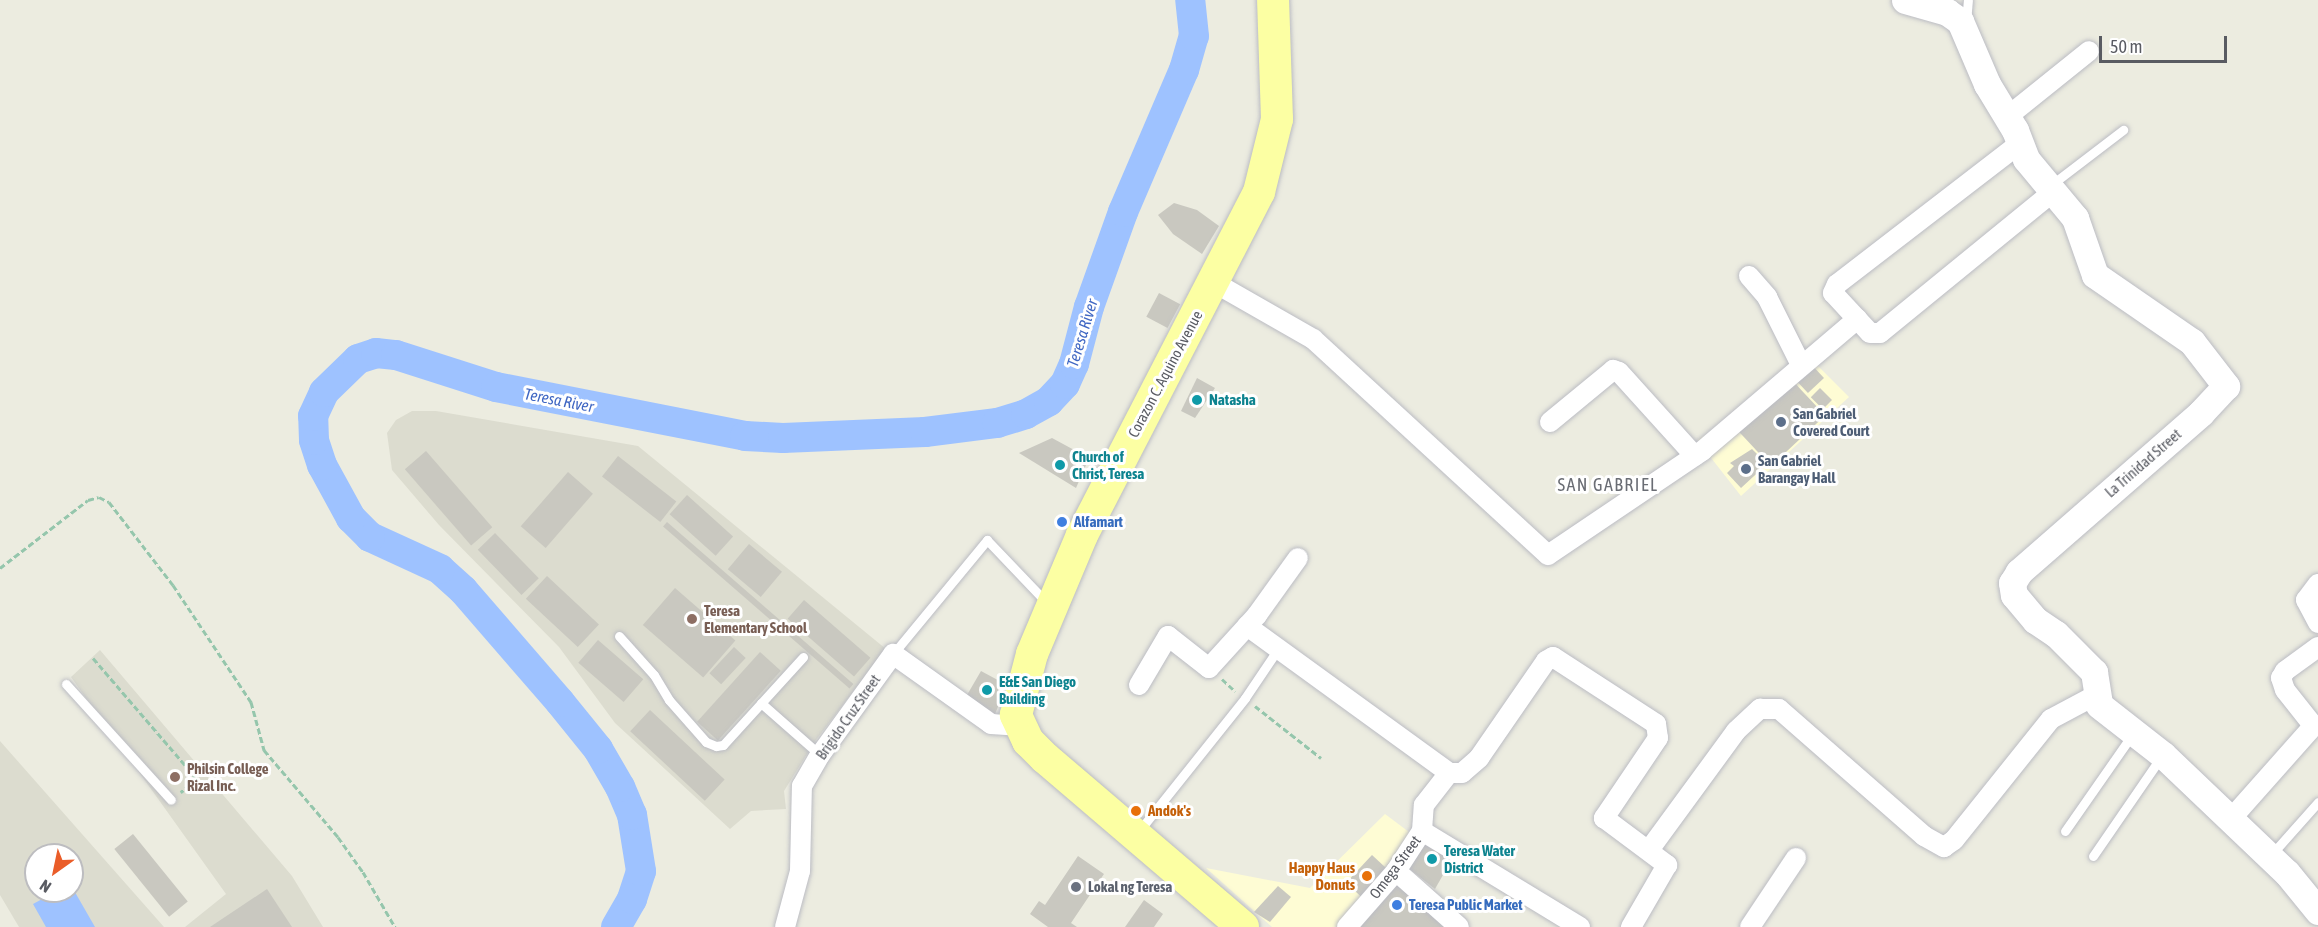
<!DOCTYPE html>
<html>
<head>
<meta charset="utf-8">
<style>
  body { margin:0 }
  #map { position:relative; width:2318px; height:927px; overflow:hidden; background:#ecece0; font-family:"Asap Condensed",sans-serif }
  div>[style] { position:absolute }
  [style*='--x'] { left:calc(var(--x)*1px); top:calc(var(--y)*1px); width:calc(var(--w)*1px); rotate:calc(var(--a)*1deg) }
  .commercial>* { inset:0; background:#fefcd4 }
  .education>* { inset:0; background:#dcdccf }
  .water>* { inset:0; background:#9ec2ff }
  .river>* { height:30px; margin:-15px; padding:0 15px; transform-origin:15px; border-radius:15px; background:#9ec2ff }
  .building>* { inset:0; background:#c9c8c0; transform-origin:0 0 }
  .path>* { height:3px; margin-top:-1.5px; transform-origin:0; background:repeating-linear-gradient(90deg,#95c6ac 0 6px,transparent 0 9px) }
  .roads { filter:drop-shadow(0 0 2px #bbbcc3) drop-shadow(0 0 2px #bbbcc3) }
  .lane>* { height:9px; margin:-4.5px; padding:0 4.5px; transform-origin:4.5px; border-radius:4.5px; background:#fff }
  .street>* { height:20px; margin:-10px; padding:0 10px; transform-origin:10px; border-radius:10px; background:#fff }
  .secondary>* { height:27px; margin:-13.5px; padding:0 13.5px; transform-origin:13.5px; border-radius:13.5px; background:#fff }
  .primary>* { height:32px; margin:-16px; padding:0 16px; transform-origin:16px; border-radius:16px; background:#fcffa3 }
  .dots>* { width:16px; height:16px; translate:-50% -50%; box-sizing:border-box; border:3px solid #fff; border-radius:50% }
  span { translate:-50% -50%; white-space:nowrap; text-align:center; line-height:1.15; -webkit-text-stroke:6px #fff; paint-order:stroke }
  .street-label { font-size:15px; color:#595b62 }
  .culture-label { font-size:15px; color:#0d838f; font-weight:700 }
  .left { translate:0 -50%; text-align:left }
  .service-label { font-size:15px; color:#4e5e75; font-weight:700 }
  .shop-label { font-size:15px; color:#366cbe; font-weight:700 }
  .education-label { font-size:15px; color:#785e54; font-weight:700 }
  .food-label { font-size:15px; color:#c56008; font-weight:700 }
  .right { translate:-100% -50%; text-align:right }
  .worship-label { font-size:15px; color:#5b616d; font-weight:700 }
  .water-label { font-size:16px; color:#4067c3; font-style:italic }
  .quarter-label { font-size:18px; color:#6a6d74; letter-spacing:1.5px }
  .north { position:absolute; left:24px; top:843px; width:60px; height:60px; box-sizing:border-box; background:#fff; border:2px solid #bdbdc0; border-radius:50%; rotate:213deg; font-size:16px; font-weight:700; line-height:24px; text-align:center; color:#595b62 }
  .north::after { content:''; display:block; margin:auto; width:21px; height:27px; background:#ea5d29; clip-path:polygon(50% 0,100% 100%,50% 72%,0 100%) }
  .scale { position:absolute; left:2099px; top:36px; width:128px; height:27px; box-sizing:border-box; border:3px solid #595b62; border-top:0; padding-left:8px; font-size:18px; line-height:21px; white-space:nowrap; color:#595b62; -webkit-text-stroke:4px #fff; paint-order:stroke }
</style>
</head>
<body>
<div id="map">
  <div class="commercial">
    <div style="clip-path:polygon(1803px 351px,1849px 397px,1741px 496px,1697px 440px,1739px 414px)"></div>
    <div style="clip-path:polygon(1385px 814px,1413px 835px,1338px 927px,1272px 927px,1206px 868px,1310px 888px)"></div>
  </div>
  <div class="education">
    <div style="clip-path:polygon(412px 411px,436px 411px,638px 446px,886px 649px,815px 741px,784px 791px,786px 809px,751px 811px,730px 829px,615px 723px,559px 647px,439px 525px,392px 470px,387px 433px,396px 420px)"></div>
    <div style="clip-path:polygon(100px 650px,292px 876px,323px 927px,185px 927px,226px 894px,71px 677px)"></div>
    <div style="clip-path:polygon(evenodd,0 741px,164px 927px,19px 927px,0 895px,0 741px,36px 855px,72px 855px,72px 891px,36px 891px,36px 855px)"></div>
  </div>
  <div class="water">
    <div style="clip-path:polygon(72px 887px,95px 927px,46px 927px,33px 904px,57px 891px,72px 891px)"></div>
  </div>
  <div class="river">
    <div style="--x:616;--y:927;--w:32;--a:-60"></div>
    <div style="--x:632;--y:899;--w:29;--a:-72"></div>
    <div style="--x:641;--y:871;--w:57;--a:-99.1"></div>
    <div style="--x:632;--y:815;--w:30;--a:-113"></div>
    <div style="--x:620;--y:787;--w:44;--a:-120.1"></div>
    <div style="--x:598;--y:749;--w:60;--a:-129"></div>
    <div style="--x:560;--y:702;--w:148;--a:-130.9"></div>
    <div style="--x:463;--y:590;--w:31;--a:-138"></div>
    <div style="--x:440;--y:569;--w:77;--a:-155.4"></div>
    <div style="--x:370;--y:537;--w:27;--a:-135"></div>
    <div style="--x:351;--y:518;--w:60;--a:-118.7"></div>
    <div style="--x:322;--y:465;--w:26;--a:-108"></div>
    <div style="--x:314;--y:440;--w:24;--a:-92"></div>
    <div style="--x:313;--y:416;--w:26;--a:-65"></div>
    <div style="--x:324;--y:392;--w:47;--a:-44.1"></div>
    <div style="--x:358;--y:359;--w:19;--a:-18"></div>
    <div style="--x:376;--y:353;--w:20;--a:6"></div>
    <div style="--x:396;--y:355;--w:105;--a:17.7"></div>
    <div style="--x:496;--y:387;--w:254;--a:11.1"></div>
    <div style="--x:745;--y:436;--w:38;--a:3"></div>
    <div style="--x:783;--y:438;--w:142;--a:-2.4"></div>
    <div style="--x:925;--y:432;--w:73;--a:-7.1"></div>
    <div style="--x:997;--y:423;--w:30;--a:-17"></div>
    <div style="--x:1026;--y:414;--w:26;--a:-29"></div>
    <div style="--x:1049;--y:401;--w:23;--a:-47"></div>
    <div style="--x:1065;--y:384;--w:22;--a:-66"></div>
    <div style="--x:1074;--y:364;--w:59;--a:-75.3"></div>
    <div style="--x:1089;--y:307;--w:101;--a:-70.3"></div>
    <div style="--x:1123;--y:212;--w:155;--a:-66.8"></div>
    <div style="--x:1184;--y:70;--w:35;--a:-74"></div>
    <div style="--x:1194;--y:36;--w:36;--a:-96"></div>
  </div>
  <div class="building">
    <div style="clip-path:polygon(1174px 203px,1197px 210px,1219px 226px,1202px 254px,1173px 234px,1158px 215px)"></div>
    <div style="left:1159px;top:293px;width:24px;height:27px;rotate:28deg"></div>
    <div style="left:1809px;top:362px;width:22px;height:22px;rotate:47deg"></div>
    <div style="clip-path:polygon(1197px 378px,1215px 388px,1195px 418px,1181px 411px)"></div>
    <div style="left:1791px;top:379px;width:50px;height:74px;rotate:47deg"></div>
    <div style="left:1820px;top:388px;width:17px;height:13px;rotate:45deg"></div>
    <div style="clip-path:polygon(1052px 438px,1089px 458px,1076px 488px,1019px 453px)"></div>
    <div style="clip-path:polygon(1752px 449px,1767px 464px,1741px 488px,1727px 473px,1734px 466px,1730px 463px)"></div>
    <div style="left:426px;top:451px;width:101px;height:28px;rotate:49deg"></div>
    <div style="left:618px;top:456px;width:74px;height:26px;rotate:38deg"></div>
    <div style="left:568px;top:472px;width:33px;height:72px;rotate:41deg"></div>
    <div style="left:687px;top:495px;width:62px;height:26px;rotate:42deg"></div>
    <div style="left:667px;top:522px;width:247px;height:6px;rotate:41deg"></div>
    <div style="left:495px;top:533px;width:63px;height:24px;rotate:46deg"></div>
    <div style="left:749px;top:544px;width:43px;height:33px;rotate:40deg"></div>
    <div style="left:547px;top:576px;width:71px;height:31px;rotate:43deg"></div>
    <div style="left:675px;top:588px;width:80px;height:49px;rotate:41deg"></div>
    <div style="left:804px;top:600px;width:88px;height:25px;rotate:41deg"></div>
    <div style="left:598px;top:640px;width:60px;height:30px;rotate:41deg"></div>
    <div style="left:734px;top:647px;width:16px;height:36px;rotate:43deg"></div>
    <div style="left:760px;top:652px;width:28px;height:94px;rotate:42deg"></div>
    <div style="clip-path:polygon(981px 671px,1007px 685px,995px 714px,967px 695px)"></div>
    <div style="left:650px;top:710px;width:102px;height:29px;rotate:43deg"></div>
    <div style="left:133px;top:834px;width:87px;height:24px;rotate:51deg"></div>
    <div style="clip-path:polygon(1425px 836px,1456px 852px,1435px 889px,1407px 867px)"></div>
    <div style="left:1372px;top:855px;width:21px;height:38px;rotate:43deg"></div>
    <div style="clip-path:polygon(1078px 856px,1104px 874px,1071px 923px,1077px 927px,1048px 927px,1030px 914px,1039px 901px,1045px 905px)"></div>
    <div style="clip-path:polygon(1394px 883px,1446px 927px,1357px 927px)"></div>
    <div style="clip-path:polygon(1278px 886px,1291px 897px,1270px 922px,1254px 912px)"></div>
    <div style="clip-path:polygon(267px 889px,292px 927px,210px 927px)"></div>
    <div style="clip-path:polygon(1144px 900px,1163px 914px,1154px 927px,1125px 927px)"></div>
  </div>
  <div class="path">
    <div style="--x:0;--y:568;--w:111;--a:-37.7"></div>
    <div style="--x:88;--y:500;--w:11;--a:-15"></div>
    <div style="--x:99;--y:497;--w:11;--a:27"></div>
    <div style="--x:109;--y:502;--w:105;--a:52.4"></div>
    <div style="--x:173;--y:585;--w:141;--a:56.3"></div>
    <div style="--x:251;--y:702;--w:50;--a:74.8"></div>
    <div style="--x:264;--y:750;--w:114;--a:49.6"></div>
    <div style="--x:338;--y:837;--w:43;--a:54.5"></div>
    <div style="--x:363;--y:872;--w:64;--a:59.8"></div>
    <div style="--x:93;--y:658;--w:160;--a:49.3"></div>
    <div style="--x:197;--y:779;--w:21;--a:141"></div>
    <div style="--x:1222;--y:679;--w:18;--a:43"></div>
    <div style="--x:1255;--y:706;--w:84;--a:38.2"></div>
  </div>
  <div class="roads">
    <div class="lane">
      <div style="--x:1966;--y:22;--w:22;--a:-85"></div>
      <div style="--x:2051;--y:185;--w:91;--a:-37.4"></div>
      <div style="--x:619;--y:636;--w:52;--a:48.1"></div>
      <div style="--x:654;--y:675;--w:29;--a:59"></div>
      <div style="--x:669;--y:700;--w:56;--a:48.6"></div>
      <div style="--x:706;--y:742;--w:11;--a:22"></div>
      <div style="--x:716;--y:746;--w:7;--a:-8"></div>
      <div style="--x:723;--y:745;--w:119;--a:-47.7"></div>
      <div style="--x:893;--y:654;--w:148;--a:-50.5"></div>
      <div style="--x:987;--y:540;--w:88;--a:46.4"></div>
      <div style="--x:66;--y:684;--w:156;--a:47.8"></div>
      <div style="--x:761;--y:703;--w:79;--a:41.4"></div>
      <div style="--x:1139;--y:831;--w:170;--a:-51.4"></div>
      <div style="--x:1245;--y:698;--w:59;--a:-56"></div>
      <div style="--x:2065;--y:831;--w:117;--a:-55.1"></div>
      <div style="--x:2271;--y:855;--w:71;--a:-48.4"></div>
      <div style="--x:2093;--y:856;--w:120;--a:-55.5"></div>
    </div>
    <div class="street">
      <div style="--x:2007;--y:117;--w:105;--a:-38.8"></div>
      <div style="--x:2019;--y:144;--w:230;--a:142.4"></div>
      <div style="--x:1837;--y:284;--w:10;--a:114"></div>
      <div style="--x:1833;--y:293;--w:54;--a:47.2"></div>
      <div style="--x:1870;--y:333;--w:10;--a:0"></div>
      <div style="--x:1880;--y:333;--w:223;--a:-39.2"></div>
      <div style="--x:1749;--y:276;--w:28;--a:49"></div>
      <div style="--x:1767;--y:297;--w:76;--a:63.4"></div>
      <div style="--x:1215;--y:283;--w:113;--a:29.7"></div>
      <div style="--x:1313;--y:339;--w:319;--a:42.6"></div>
      <div style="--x:1548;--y:555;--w:186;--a:-34"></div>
      <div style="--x:1702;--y:451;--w:204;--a:-40.4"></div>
      <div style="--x:1550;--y:422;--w:82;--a:-39.5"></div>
      <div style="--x:1613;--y:370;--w:6;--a:18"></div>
      <div style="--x:1619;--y:372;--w:113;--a:47.9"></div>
      <div style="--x:2318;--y:584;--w:20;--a:127"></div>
      <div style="--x:2306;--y:600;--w:26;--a:62"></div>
      <div style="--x:1247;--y:626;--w:250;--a:36"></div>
      <div style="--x:1449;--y:773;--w:13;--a:0"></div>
      <div style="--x:1462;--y:773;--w:23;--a:-41"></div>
      <div style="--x:1479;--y:758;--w:118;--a:-55.4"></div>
      <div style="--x:1546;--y:661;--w:8;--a:-30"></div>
      <div style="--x:1553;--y:657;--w:123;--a:33"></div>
      <div style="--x:1656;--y:724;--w:14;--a:82"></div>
      <div style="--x:1658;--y:738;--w:97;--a:124"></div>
      <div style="--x:1604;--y:818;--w:79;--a:36.7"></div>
      <div style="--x:1667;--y:865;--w:72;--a:120.1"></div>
      <div style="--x:1139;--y:685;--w:57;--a:-59.4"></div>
      <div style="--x:1168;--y:636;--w:52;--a:38"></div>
      <div style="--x:1209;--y:668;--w:72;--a:-47.8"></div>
      <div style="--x:1257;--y:615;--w:70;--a:-54.3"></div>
      <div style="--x:2230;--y:820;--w:120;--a:-48.4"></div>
      <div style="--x:2310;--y:730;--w:6;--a:-72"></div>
      <div style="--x:2312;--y:724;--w:43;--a:-128.5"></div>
      <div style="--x:2285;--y:690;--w:13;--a:-108"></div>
      <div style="--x:2281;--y:678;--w:8;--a:-60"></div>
      <div style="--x:2285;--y:671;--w:41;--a:-36"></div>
      <div style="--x:1422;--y:831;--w:185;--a:31.3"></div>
      <div style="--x:1649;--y:850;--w:147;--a:-53.8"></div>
      <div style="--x:1736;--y:731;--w:33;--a:-43"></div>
      <div style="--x:1760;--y:709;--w:19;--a:0"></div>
      <div style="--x:1779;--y:709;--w:193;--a:41.2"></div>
      <div style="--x:1924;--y:836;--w:23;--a:29"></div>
      <div style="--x:1944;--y:847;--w:12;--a:-35"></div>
      <div style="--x:1954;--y:840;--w:155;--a:-51.3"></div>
      <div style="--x:2051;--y:719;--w:51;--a:-28.1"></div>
      <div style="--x:1396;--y:871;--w:84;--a:41.6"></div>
      <div style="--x:785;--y:927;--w:58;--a:-75"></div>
      <div style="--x:800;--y:871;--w:85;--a:-88.7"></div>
      <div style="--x:802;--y:786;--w:36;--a:-60"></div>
      <div style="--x:820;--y:755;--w:125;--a:-54.1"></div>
      <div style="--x:893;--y:654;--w:120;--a:35.5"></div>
      <div style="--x:991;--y:724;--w:27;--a:4"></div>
      <div style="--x:1347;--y:927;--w:74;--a:-48.8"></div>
      <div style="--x:1396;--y:871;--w:48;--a:-57"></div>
      <div style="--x:1422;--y:831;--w:26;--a:-86"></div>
      <div style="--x:1424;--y:805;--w:41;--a:-52"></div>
      <div style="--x:1750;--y:927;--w:83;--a:-56.3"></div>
    </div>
    <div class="secondary">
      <div style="--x:1905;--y:0;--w:44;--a:15.9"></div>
      <div style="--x:1947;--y:12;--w:16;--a:35"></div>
      <div style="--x:1960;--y:21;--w:69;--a:66.8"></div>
      <div style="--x:1987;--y:84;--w:54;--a:58.7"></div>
      <div style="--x:2015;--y:130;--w:31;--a:69"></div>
      <div style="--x:2026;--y:159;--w:77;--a:50.3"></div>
      <div style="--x:2075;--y:218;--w:60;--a:70.7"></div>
      <div style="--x:2095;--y:275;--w:118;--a:34.6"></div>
      <div style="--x:2192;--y:342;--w:56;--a:52.3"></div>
      <div style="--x:2226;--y:386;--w:37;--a:133"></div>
      <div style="--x:2201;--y:413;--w:242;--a:138.9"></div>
      <div style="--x:2019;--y:572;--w:13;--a:122"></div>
      <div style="--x:2012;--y:583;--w:12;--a:81"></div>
      <div style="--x:2014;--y:595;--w:33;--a:50"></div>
      <div style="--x:2035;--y:620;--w:25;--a:34"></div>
      <div style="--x:2056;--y:634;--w:54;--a:45"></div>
      <div style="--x:2094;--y:672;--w:33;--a:81"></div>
      <div style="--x:2099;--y:705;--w:81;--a:38"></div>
      <div style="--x:2163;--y:755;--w:171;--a:43.6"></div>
      <div style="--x:2287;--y:873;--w:49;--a:50.8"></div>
    </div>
    <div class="primary">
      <div style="--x:1243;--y:927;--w:260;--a:-139.5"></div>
      <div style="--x:1045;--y:758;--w:24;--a:-135"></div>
      <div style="--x:1028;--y:741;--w:29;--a:-115"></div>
      <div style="--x:1016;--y:715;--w:63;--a:-75.3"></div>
      <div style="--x:1032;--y:654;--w:129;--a:-67.2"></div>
      <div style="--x:1082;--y:535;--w:386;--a:-62.7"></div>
      <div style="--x:1259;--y:192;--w:75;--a:-76.1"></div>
      <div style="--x:1277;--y:119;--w:119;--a:-91.9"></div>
    </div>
  </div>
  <div class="dots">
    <div style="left:1197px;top:400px;background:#0f9aa8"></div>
    <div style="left:1781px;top:422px;background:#5c6f8a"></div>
    <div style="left:1060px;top:465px;background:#0f9aa8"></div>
    <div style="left:1746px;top:469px;background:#5c6f8a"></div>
    <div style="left:1062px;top:522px;background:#3f7fe0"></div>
    <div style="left:692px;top:619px;background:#8d6e63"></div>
    <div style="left:987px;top:690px;background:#0f9aa8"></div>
    <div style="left:175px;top:777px;background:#8d6e63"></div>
    <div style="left:1136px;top:811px;background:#e8710a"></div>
    <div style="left:1432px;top:859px;background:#0f9aa8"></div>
    <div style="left:1367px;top:876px;background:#e8710a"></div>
    <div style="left:1076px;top:887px;background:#6b7280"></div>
    <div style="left:1397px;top:905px;background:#3f7fe0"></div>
  </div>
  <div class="street-label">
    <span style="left:1165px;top:374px;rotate:-62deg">Corazon C. Aquino Avenue</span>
    <span style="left:2143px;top:463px;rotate:-41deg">La Trinidad Street</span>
    <span style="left:848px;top:717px;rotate:-55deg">Brigido Cruz Street</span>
    <span style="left:1395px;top:867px;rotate:-53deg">Omega Street</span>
  </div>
  <div class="culture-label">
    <span class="left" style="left:1209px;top:400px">Natasha</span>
    <span class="left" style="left:1072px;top:465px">Church of<br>Christ, Teresa</span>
    <span class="left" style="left:999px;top:690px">E&amp;E San Diego<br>Building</span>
    <span class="left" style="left:1444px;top:859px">Teresa Water<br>District</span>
  </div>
  <div class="service-label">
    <span class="left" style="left:1793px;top:422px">San Gabriel<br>Covered Court</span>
    <span class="left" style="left:1758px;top:469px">San Gabriel<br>Barangay Hall</span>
  </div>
  <div class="shop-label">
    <span class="left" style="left:1074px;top:522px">Alfamart</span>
    <span class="left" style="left:1409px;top:905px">Teresa Public Market</span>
  </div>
  <div class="education-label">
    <span class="left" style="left:704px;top:619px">Teresa<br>Elementary School</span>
    <span class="left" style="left:187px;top:777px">Philsin College<br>Rizal Inc.</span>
  </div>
  <div class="food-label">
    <span class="left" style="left:1148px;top:811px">Andok's</span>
    <span class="right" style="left:1355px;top:876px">Happy Haus<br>Donuts</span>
  </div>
  <div class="worship-label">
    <span class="left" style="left:1088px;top:887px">Lokal ng Teresa</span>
  </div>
  <div class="water-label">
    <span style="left:1082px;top:333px;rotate:-73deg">Teresa River</span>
    <span style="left:559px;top:400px;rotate:11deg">Teresa River</span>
  </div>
  <div class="quarter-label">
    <span style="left:1608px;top:485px">SAN GABRIEL</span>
  </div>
  <div class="north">N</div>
  <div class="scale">50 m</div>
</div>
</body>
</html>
